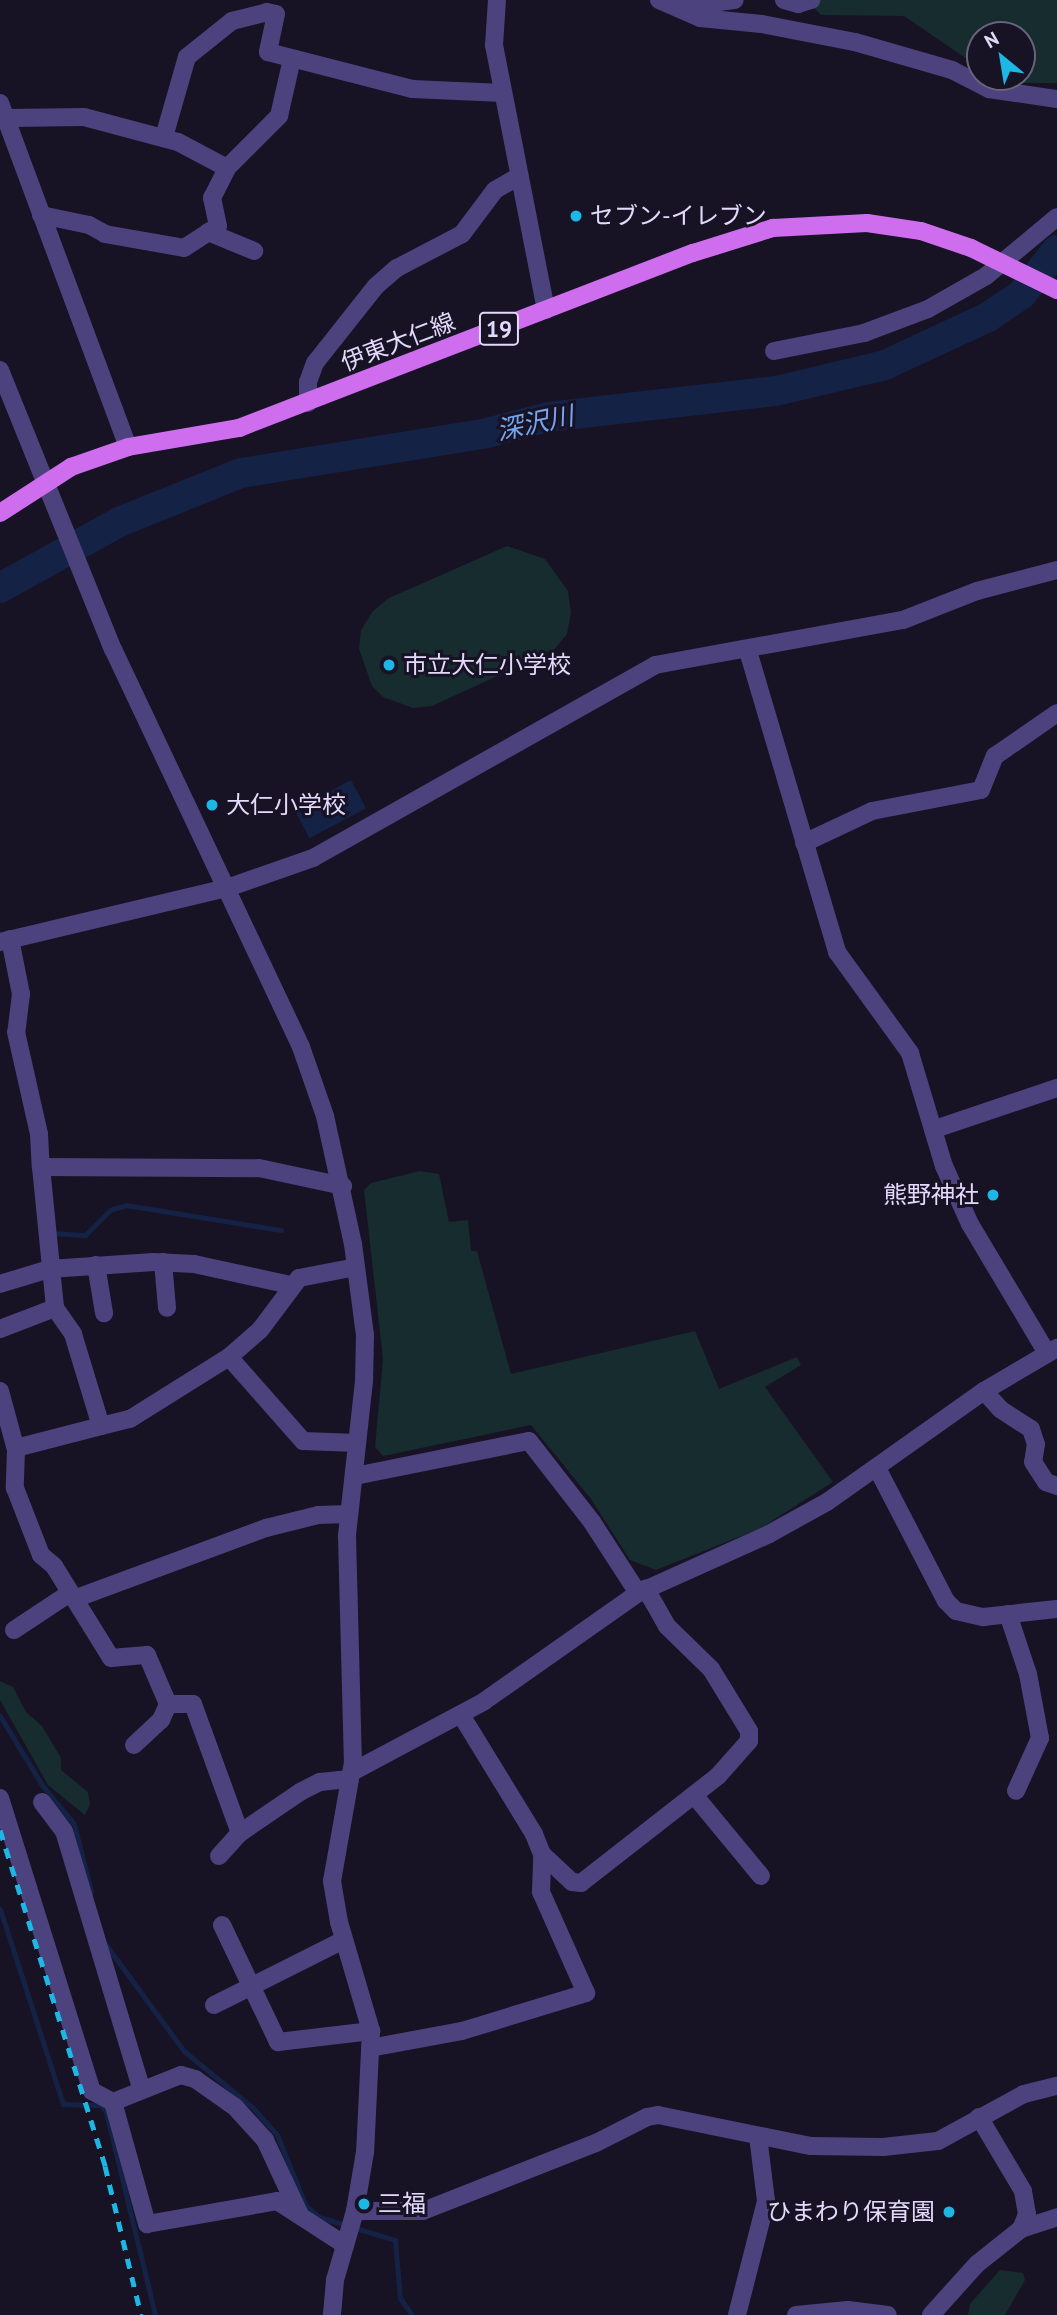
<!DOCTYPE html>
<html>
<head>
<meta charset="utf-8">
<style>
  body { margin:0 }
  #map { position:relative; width:1057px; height:2315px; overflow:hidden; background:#181225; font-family:"PT Sans","Noto Sans JP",sans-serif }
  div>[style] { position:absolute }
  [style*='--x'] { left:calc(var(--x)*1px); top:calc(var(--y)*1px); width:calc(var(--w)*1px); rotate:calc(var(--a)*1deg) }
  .green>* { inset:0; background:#162c2e }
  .water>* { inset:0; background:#142246; transform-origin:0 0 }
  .stream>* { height:5px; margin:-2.5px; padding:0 2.5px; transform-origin:2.5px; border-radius:2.5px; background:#142246 }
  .river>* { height:30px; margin:-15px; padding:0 15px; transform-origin:15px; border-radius:15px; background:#142246 }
  .minor>* { height:18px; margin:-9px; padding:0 9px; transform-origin:9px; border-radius:9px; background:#4c437e }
  .major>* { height:18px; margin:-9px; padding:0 9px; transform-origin:9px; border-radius:9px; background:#ce6eee }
  .rail>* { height:5px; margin-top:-2.5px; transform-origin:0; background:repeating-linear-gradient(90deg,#1cb7e4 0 10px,transparent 0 19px) }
  .dots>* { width:19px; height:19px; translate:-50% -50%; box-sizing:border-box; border:4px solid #181225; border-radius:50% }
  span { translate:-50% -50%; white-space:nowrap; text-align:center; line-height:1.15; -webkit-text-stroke:6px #181225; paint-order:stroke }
  .shield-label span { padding:2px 5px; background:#181225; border:2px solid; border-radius:5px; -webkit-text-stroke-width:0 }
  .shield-label { font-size:23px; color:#e2dafb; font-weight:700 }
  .poi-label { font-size:24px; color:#e2dafb }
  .left { translate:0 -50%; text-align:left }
  .right { translate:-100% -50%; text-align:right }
  .street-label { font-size:24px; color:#e2dafb }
  .water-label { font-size:26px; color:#74a6ef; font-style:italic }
  .north { position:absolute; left:966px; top:21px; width:70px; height:70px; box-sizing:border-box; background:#181225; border:2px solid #69627b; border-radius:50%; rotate:330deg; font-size:19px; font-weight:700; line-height:28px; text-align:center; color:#e2dafb }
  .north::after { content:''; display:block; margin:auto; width:24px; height:32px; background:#1cb7e4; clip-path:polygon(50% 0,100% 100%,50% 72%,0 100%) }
</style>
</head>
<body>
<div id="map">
  <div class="green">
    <div style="clip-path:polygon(820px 0,1057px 0,1057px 83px,1017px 83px,1002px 77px,1022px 77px,1022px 35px,980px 35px,980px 68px,904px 16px,821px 15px,814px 8px)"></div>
    <div style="clip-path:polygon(507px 546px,545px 559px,568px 591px,571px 613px,567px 634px,554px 650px,432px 706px,413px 708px,383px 697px,372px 686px,359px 649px,361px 630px,373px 611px,389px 598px)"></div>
    <div style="clip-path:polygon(420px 1171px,439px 1174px,449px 1222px,468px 1220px,471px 1251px,477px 1251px,511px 1374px,695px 1331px,719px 1389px,797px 1357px,801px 1365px,765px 1387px,833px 1482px,759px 1529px,656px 1570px,630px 1560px,591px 1499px,531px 1425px,383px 1456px,375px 1447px,383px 1359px,364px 1190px,371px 1183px)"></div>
    <div style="clip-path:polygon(0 1681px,13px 1687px,26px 1712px,42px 1726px,61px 1758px,61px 1770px,88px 1792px,90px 1804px,85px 1815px,48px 1785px,0 1700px)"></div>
    <div style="clip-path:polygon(1000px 2270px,1023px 2273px,1025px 2280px,1005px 2315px,968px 2315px,970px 2304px)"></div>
  </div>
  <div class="water">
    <div style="left:351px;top:780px;width:32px;height:64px;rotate:62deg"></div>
  </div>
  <div class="stream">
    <div style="--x:53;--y:1233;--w:32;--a:4"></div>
    <div style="--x:85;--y:1235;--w:35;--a:-45"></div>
    <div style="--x:110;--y:1210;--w:17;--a:-17"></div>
    <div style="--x:126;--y:1205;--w:157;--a:9.2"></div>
    <div style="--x:0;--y:1716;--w:81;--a:58.7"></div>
    <div style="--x:42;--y:1785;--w:50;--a:50.6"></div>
    <div style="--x:74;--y:1824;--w:70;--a:76"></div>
    <div style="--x:0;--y:1909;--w:205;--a:72.1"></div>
    <div style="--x:63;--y:2104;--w:38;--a:2"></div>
    <div style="--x:101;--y:2105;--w:9;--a:54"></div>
    <div style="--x:106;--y:2112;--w:209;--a:76.4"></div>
    <div style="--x:106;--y:1945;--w:132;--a:53.7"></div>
    <div style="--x:184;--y:2051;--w:88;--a:39.5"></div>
    <div style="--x:252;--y:2107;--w:38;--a:48"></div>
    <div style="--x:277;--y:2135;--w:77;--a:67.8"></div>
    <div style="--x:306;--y:2206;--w:17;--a:40"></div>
    <div style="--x:319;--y:2217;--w:79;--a:16.8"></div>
    <div style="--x:395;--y:2240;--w:58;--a:85.1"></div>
    <div style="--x:400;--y:2298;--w:21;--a:55"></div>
  </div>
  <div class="river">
    <div style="--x:0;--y:588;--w:136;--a:-29"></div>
    <div style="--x:119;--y:522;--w:131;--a:-21.9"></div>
    <div style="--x:241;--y:473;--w:249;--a:-9.2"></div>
    <div style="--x:487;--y:433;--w:63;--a:-14.7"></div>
    <div style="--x:548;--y:417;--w:229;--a:-6.5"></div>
    <div style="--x:776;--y:391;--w:112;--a:-13.4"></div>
    <div style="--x:885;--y:365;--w:114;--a:-25"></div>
    <div style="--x:988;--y:317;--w:40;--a:-34"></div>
    <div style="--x:1021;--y:295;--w:58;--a:-51.3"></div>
  </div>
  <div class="minor">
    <div style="--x:497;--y:0;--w:45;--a:93.8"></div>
    <div style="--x:494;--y:45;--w:270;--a:78.9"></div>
    <div style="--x:659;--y:0;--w:45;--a:23.7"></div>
    <div style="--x:700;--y:18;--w:62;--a:5.5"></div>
    <div style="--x:762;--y:24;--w:95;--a:11"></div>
    <div style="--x:855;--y:42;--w:101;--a:16.1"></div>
    <div style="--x:952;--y:70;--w:42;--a:27.2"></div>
    <div style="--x:989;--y:89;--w:69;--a:8.4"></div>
    <div style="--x:784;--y:0;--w:15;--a:16"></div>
    <div style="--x:798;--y:4;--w:14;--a:-17"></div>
    <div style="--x:687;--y:6;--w:48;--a:-7.1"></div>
    <div style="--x:0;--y:103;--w:367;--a:69.6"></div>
    <div style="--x:7;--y:118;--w:77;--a:-0.7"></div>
    <div style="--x:84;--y:117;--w:97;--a:14.9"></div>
    <div style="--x:178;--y:142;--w:55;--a:28"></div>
    <div style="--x:227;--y:168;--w:74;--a:-45"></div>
    <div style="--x:279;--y:116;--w:58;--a:-77.2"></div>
    <div style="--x:164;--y:137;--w:83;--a:-74"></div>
    <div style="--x:187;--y:57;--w:58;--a:-38.7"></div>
    <div style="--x:232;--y:21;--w:36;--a:-14"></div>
    <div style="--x:267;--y:12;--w:9;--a:13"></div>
    <div style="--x:276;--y:14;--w:39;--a:102"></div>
    <div style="--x:268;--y:52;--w:149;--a:14.4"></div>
    <div style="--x:412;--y:89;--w:91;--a:2.5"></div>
    <div style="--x:41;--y:215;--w:49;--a:11.8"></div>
    <div style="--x:89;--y:225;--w:18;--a:29"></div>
    <div style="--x:105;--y:234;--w:80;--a:10"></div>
    <div style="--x:184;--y:248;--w:40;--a:-32.9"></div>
    <div style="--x:218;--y:226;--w:29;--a:-102"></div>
    <div style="--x:212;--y:198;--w:34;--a:-63"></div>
    <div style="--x:208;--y:232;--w:50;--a:22.4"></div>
    <div style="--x:774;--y:351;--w:92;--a:-11.3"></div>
    <div style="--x:864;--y:333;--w:68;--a:-20.6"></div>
    <div style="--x:928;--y:309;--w:67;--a:-29.6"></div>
    <div style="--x:986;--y:276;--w:92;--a:-39.7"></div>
    <div style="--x:0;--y:370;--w:301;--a:68"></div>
    <div style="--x:113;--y:649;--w:440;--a:64.7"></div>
    <div style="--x:301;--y:1047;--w:73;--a:70.8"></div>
    <div style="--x:325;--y:1116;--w:131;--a:77.7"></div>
    <div style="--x:353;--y:1244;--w:92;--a:82.5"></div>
    <div style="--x:365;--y:1335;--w:46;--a:91.2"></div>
    <div style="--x:364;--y:1381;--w:156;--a:96.3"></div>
    <div style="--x:347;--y:1536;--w:226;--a:88.5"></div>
    <div style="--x:353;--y:1762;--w:121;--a:100"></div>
    <div style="--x:332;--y:1881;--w:42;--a:80.3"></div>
    <div style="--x:339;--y:1922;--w:114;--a:73.6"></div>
    <div style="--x:371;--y:2031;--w:121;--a:92.8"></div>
    <div style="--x:365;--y:2152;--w:60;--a:99.6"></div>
    <div style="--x:355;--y:2211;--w:72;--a:106.2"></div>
    <div style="--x:335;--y:2280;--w:35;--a:95"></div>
    <div style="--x:308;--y:403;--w:21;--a:-90"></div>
    <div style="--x:308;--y:382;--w:20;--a:-70"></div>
    <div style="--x:315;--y:363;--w:98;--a:-51.6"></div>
    <div style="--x:376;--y:286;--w:28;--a:-41"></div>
    <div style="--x:397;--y:268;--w:73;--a:-27.6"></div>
    <div style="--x:462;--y:234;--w:55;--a:-53.1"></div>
    <div style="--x:495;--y:190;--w:28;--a:-30"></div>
    <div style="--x:748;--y:651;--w:314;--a:73.5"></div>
    <div style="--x:837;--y:952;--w:125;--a:54.1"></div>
    <div style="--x:910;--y:1053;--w:118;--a:73.3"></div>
    <div style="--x:944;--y:1166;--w:64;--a:65.9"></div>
    <div style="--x:970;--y:1224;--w:150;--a:59.2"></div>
    <div style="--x:804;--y:843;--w:75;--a:-25.2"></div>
    <div style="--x:872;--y:811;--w:111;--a:-10.9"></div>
    <div style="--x:981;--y:790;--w:37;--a:-68"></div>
    <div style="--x:995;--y:756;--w:75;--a:-34.7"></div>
    <div style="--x:10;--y:939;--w:56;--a:78.7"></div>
    <div style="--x:21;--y:994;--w:38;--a:97"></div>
    <div style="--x:16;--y:1032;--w:105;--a:77.3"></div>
    <div style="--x:39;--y:1134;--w:33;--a:87"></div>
    <div style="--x:41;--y:1167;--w:218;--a:0.3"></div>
    <div style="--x:259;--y:1168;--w:86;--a:12.1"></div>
    <div style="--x:0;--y:942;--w:233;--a:-13.4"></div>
    <div style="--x:227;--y:888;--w:91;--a:-19.2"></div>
    <div style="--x:313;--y:858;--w:393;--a:-29.4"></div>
    <div style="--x:655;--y:665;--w:252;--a:-10.3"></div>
    <div style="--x:903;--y:620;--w:79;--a:-21.4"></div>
    <div style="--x:977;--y:591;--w:83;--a:-14.7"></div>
    <div style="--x:935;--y:1129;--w:129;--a:-18.6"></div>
    <div style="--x:41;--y:1167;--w:142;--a:84.3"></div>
    <div style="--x:55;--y:1308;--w:32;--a:55"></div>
    <div style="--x:73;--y:1334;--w:96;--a:73.1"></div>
    <div style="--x:101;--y:1426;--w:30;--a:-14"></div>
    <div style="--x:130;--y:1419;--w:117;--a:-32.1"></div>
    <div style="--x:229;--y:1357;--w:112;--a:48.6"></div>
    <div style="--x:303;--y:1441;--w:54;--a:2.1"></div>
    <div style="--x:163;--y:1262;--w:46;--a:85"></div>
    <div style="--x:96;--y:1265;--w:49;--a:80.5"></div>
    <div style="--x:0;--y:1284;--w:51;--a:-17"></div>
    <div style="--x:49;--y:1269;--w:105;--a:-3.8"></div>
    <div style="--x:154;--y:1262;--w:40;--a:2.9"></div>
    <div style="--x:194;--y:1264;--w:98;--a:12.3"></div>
    <div style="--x:0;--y:1329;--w:59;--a:-20.9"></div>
    <div style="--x:229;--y:1357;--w:41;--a:-41.1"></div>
    <div style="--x:260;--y:1330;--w:65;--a:-53.1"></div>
    <div style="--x:299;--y:1278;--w:58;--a:-10.9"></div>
    <div style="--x:0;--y:1391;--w:61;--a:74.8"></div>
    <div style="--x:16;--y:1450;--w:38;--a:92"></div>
    <div style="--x:15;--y:1488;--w:72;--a:68.8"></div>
    <div style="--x:41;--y:1555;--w:17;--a:40"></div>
    <div style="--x:54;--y:1566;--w:108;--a:58.2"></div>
    <div style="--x:111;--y:1658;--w:36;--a:-5"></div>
    <div style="--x:147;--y:1655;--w:53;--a:66.8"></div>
    <div style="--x:168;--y:1704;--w:25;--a:0"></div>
    <div style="--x:193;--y:1704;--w:137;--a:70"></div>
    <div style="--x:240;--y:1833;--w:73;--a:-34.3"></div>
    <div style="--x:300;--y:1792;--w:22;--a:-27"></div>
    <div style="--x:320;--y:1782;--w:30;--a:-6"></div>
    <div style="--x:984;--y:1391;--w:24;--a:48"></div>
    <div style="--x:1000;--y:1409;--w:37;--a:33"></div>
    <div style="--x:1031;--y:1429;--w:16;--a:72"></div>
    <div style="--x:1036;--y:1444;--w:18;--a:99"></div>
    <div style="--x:1033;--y:1462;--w:24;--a:57"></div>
    <div style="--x:1046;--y:1482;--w:12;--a:20"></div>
    <div style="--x:16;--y:1448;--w:88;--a:-14.5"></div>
    <div style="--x:877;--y:1468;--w:150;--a:62.6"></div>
    <div style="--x:946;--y:1601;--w:14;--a:45"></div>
    <div style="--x:956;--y:1611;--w:28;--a:13"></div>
    <div style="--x:983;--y:1617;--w:74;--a:-6.2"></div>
    <div style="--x:355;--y:1476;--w:177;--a:-11.4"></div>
    <div style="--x:529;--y:1441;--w:103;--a:52.1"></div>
    <div style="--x:592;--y:1522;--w:85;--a:57.1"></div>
    <div style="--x:74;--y:1599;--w:205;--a:-20.3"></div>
    <div style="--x:266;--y:1528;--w:54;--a:-14"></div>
    <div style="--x:318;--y:1515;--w:30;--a:-2"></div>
    <div style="--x:1008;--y:1614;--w:63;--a:71.6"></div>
    <div style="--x:1028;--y:1674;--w:65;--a:79.4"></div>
    <div style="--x:1040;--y:1738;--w:58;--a:114.4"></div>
    <div style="--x:14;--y:1630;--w:67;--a:-33.5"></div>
    <div style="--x:134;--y:1745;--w:37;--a:-43"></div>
    <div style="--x:161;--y:1720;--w:17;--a:-66"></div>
    <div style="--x:352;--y:1772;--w:149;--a:-28.1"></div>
    <div style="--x:483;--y:1702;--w:189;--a:-35.1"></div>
    <div style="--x:638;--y:1593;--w:144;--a:-24.2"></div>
    <div style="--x:769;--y:1534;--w:66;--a:-28.9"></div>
    <div style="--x:827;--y:1502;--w:192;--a:-35.3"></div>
    <div style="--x:984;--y:1391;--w:85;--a:-30.5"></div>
    <div style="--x:694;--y:1795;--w:105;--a:50.4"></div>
    <div style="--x:0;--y:1798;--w:307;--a:72.6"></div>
    <div style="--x:92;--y:2091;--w:24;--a:28"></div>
    <div style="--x:113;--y:2102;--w:127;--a:74.4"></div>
    <div style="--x:147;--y:2224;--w:132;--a:-10"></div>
    <div style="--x:277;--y:2201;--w:81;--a:32.9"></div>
    <div style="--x:42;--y:1802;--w:36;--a:53"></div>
    <div style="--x:64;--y:1831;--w:268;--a:73.3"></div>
    <div style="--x:542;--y:1854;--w:41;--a:43"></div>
    <div style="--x:572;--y:1882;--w:9;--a:6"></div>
    <div style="--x:581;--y:1883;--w:174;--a:-38"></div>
    <div style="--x:718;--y:1776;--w:47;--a:-48.5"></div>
    <div style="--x:749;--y:1741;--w:10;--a:-90"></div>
    <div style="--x:749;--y:1731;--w:73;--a:-121.5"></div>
    <div style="--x:711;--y:1669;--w:62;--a:-135.7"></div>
    <div style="--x:667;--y:1626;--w:43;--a:-119.6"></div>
    <div style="--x:219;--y:1856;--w:31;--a:-48"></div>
    <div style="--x:222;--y:1925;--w:130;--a:64.4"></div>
    <div style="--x:278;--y:2042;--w:94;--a:-6.7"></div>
    <div style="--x:214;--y:2005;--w:145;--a:-26.6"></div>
    <div style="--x:370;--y:2048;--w:94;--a:-10.5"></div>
    <div style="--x:462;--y:2031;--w:130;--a:-17"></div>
    <div style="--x:586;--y:1993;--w:111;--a:-114"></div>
    <div style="--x:541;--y:1892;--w:38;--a:-88"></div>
    <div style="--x:542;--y:1854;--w:22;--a:-112"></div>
    <div style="--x:534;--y:1834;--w:140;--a:-121.5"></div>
    <div style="--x:113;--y:2102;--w:73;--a:-21.7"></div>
    <div style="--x:181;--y:2075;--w:15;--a:16"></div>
    <div style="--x:195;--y:2079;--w:49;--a:35"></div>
    <div style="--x:235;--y:2107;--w:45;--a:47.7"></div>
    <div style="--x:265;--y:2140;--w:81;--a:65"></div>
    <div style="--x:355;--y:2211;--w:68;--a:0"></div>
    <div style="--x:423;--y:2211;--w:186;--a:-21.5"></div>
    <div style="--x:596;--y:2143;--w:57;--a:-27"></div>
    <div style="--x:647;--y:2117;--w:11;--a:-10"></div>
    <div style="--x:658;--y:2115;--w:156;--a:11.5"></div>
    <div style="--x:811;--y:2146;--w:72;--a:0.8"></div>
    <div style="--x:883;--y:2147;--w:55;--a:-6.2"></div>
    <div style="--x:938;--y:2141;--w:98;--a:-28.7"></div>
    <div style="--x:1024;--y:2094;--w:34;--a:-14"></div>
    <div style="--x:1021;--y:2229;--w:38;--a:-18"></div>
    <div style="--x:737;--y:2315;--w:118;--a:-75.7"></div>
    <div style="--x:766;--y:2201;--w:65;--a:-97"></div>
    <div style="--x:796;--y:2315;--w:52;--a:-5.5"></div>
    <div style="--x:848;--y:2310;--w:40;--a:7.1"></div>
    <div style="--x:931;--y:2315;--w:69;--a:-48"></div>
    <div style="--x:977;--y:2264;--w:56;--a:-38.5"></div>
    <div style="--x:1021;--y:2229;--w:16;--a:-68"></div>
    <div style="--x:1027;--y:2214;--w:23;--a:-100"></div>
    <div style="--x:1023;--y:2191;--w:86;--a:-120.7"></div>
  </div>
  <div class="major">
    <div style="--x:0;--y:513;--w:85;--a:-32.9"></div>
    <div style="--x:71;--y:467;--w:60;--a:-19.3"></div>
    <div style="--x:128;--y:447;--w:113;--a:-9.7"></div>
    <div style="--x:239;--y:428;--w:487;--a:-21.1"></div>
    <div style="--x:693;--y:253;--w:84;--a:-17.4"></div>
    <div style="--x:773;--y:228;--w:94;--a:-3"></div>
    <div style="--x:867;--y:223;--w:55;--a:8.4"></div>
    <div style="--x:921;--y:231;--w:53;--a:18.8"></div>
    <div style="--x:971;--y:248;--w:96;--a:26"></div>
  </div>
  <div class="rail">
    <div style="--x:0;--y:1830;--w:352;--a:72.6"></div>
    <div style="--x:105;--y:2166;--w:153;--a:76.4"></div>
  </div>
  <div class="dots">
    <div style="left:576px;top:216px;background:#1cb7e4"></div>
    <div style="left:389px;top:665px;background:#1cb7e4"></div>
    <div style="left:212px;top:805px;background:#1cb7e4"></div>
    <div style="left:993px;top:1195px;background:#1cb7e4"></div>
    <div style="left:364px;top:2204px;background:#1cb7e4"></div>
    <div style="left:949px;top:2212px;background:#1cb7e4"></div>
  </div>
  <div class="shield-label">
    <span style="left:499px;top:329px">19</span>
  </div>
  <div class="poi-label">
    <span class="left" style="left:590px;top:216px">セブン-イレブン</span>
    <span class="left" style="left:403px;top:665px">市立大仁小学校</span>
    <span class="left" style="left:226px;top:805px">大仁小学校</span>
    <span class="right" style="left:979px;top:1195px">熊野神社</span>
    <span class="left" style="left:378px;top:2204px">三福</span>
    <span class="right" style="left:935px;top:2212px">ひまわり保育園</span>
  </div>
  <div class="street-label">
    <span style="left:398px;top:342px;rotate:-21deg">伊東大仁線</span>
  </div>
  <div class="water-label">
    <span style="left:535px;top:423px;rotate:-12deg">深沢川</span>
  </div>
  <div class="north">N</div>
</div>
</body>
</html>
